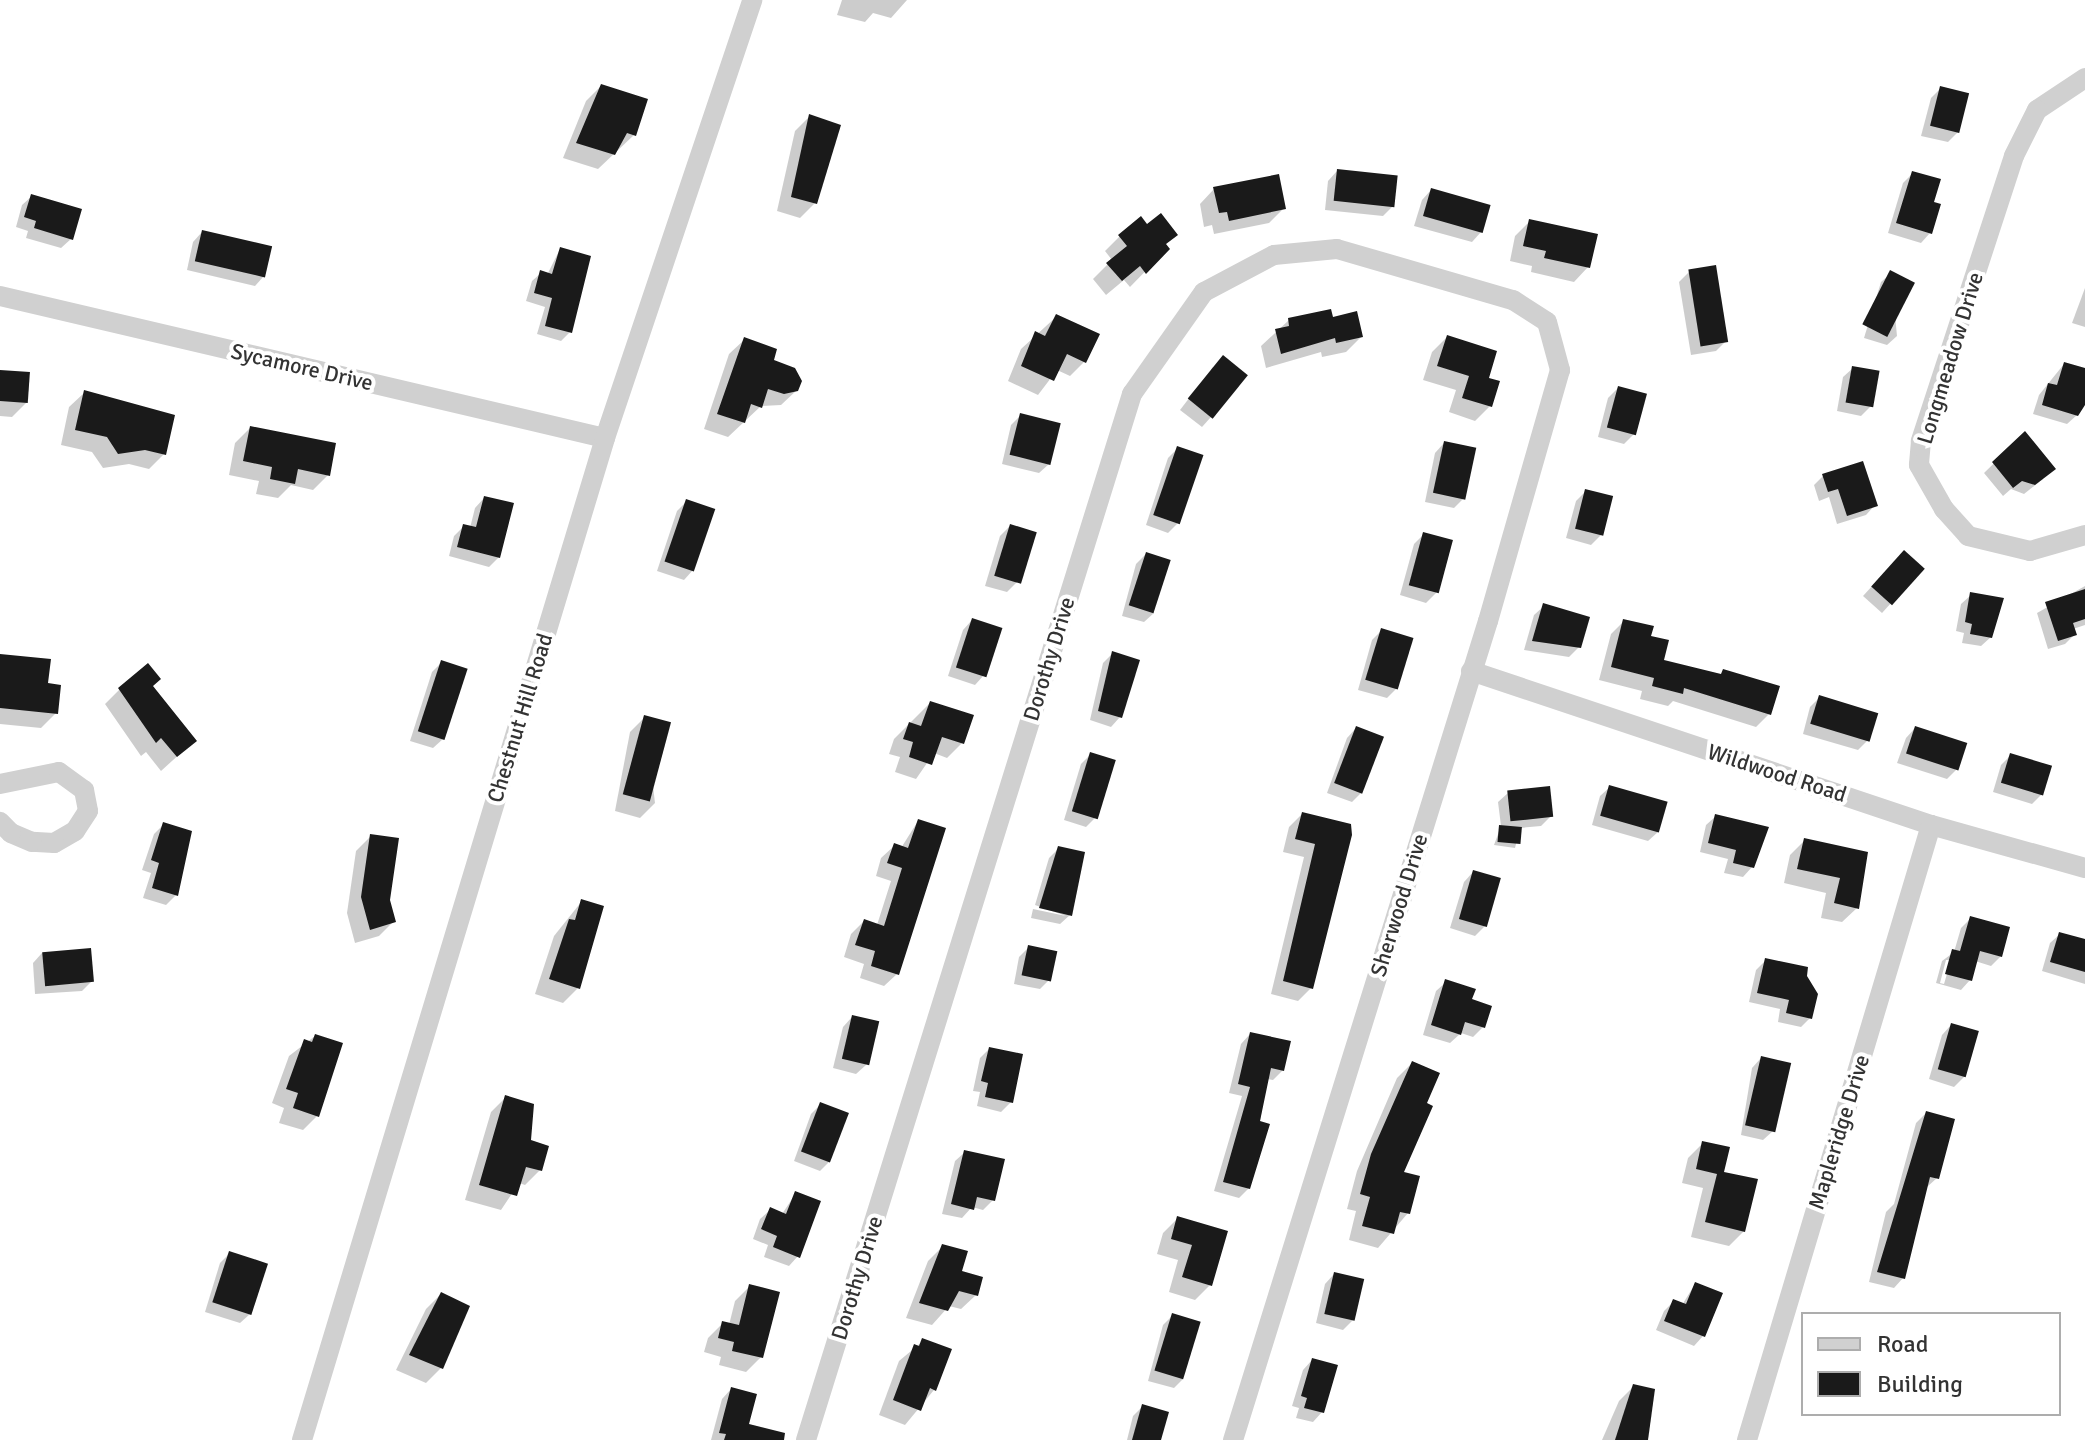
<!DOCTYPE html>
<html>
<head>
<meta charset="utf-8">
<style>
  body { margin:0 }
  #map { position:relative; width:2085px; height:1440px; overflow:hidden; background:#fff; font-family:Signika,sans-serif }
  div>[style] { position:absolute }
  [style*='--x'] { left:calc(var(--x)*1px); top:calc(var(--y)*1px); width:calc(var(--w)*1px); rotate:calc(var(--a)*1deg) }
  .shadow>* { inset:0; background:#0003 }
  .building>* { inset:0; background:#1a1a1a; transform-origin:0 0 }
  .minor>* { height:20px; margin:-10px; padding:0 10px; transform-origin:10px; border-radius:10px; background:#d0d0d0 }
  span { translate:-50% -50%; white-space:nowrap; text-align:center; line-height:1.15; -webkit-text-stroke:8px #fff; paint-order:stroke }
  .street-label { font-size:22px; color:#333 }
  .legend { position:absolute; left:1801px; top:1312px; width:260px; height:104px; box-sizing:border-box; background:#fff; border:2px solid #adadad; margin:0; padding:10px 14px; list-style:none; font-size:24px; color:#333 }
  .legend li { display:flex; align-items:center; gap:16px; height:40px }
  .legend b { width:40px; border:2px solid #adadad }
</style>
</head>
<body>
<div id="map">
  <div class="shadow">
    <div style="clip-path:polygon(842px 0,907px 0,891px 18px,873px 13px,865px 22px,837px 15px)"></div>
    <div style="clip-path:polygon(601px 86px,634px 135px,598px 169px,563px 158px,586px 101px)"></div>
    <div style="clip-path:polygon(1940px 89px,1958px 132px,1948px 142px,1921px 136px,1931px 98px)"></div>
    <div style="clip-path:polygon(810px 116px,815px 203px,800px 218px,777px 211px,795px 131px)"></div>
    <div style="clip-path:polygon(1337px 171px,1393px 206px,1383px 216px,1325px 210px,1328px 181px)"></div>
    <div style="clip-path:polygon(1913px 173px,1931px 203px,1930px 233px,1921px 243px,1888px 233px,1903px 183px)"></div>
    <div style="clip-path:polygon(1214px 189px,1284px 208px,1269px 223px,1214px 234px,1212px 225px,1204px 227px,1200px 204px)"></div>
    <div style="clip-path:polygon(1431px 190px,1481px 232px,1472px 242px,1414px 226px,1422px 200px)"></div>
    <div style="clip-path:polygon(32px 196px,71px 239px,61px 248px,26px 238px,28px 231px,16px 227px,22px 205px)"></div>
    <div style="clip-path:polygon(1530px 221px,1588px 267px,1574px 282px,1531px 272px,1532px 266px,1510px 261px,1515px 236px)"></div>
    <div style="clip-path:polygon(202px 232px,264px 276px,255px 286px,187px 270px,193px 242px)"></div>
    <div style="clip-path:polygon(1120px 236px,1167px 249px,1130px 287px,1124px 280px,1106px 295px,1093px 279px,1112px 260px,1105px 251px)"></div>
    <div style="clip-path:polygon(560px 249px,570px 332px,561px 341px,537px 334px,545px 307px,526px 301px,532px 281px,541px 273px,547px 275px)"></div>
    <div style="clip-path:polygon(1689px 272px,1726px 341px,1716px 351px,1691px 355px,1679px 282px)"></div>
    <div style="clip-path:polygon(1891px 273px,1897px 336px,1887px 345px,1864px 338px,1881px 282px)"></div>
    <div style="clip-path:polygon(2085px 288px,2085px 327px,2072px 323px)"></div>
    <div style="clip-path:polygon(1057px 316px,1085px 361px,1070px 376px,1057px 370px,1038px 395px,1008px 381px,1021px 349px)"></div>
    <div style="clip-path:polygon(1331px 319px,1361px 337px,1346px 352px,1322px 357px,1321px 352px,1266px 368px,1261px 346px,1289px 320px)"></div>
    <div style="clip-path:polygon(1447px 337px,1486px 379px,1490px 406px,1475px 421px,1449px 412px,1456px 390px,1423px 380px,1432px 352px)"></div>
    <div style="clip-path:polygon(744px 340px,797px 390px,781px 405px,761px 406px,728px 437px,704px 429px,729px 354px)"></div>
    <div style="clip-path:polygon(2064px 364px,2085px 370px,2077px 415px,2067px 424px,2033px 414px,2039px 395px)"></div>
    <div style="clip-path:polygon(1213px 367px,1211px 417px,1202px 427px,1180px 410px)"></div>
    <div style="clip-path:polygon(1853px 368px,1871px 406px,1861px 416px,1837px 411px,1843px 377px)"></div>
    <div style="clip-path:polygon(0 372px,27px 402px,12px 417px,0 416px)"></div>
    <div style="clip-path:polygon(1618px 388px,1634px 434px,1624px 444px,1598px 437px,1608px 398px)"></div>
    <div style="clip-path:polygon(84px 393px,164px 454px,149px 469px,129px 464px,103px 468px,92px 452px,61px 445px,69px 407px)"></div>
    <div style="clip-path:polygon(1021px 415px,1049px 464px,1039px 473px,1002px 464px,1011px 425px)"></div>
    <div style="clip-path:polygon(250px 428px,328px 475px,313px 490px,291px 485px,278px 498px,256px 494px,259px 481px,229px 475px,235px 443px)"></div>
    <div style="clip-path:polygon(2024px 434px,2043px 479px,2024px 494px,2011px 489px,2003px 496px,1984px 473px)"></div>
    <div style="clip-path:polygon(1444px 443px,1464px 498px,1454px 508px,1425px 502px,1435px 453px)"></div>
    <div style="clip-path:polygon(1177px 449px,1178px 523px,1168px 533px,1146px 525px,1168px 458px)"></div>
    <div style="clip-path:polygon(1824px 475px,1875px 505px,1866px 515px,1837px 524px,1829px 497px,1819px 501px,1814px 485px)"></div>
    <div style="clip-path:polygon(1586px 491px,1601px 535px,1591px 545px,1566px 538px,1576px 501px)"></div>
    <div style="clip-path:polygon(484px 498px,499px 557px,489px 567px,449px 556px,454px 536px,464px 526px,470px 528px,475px 508px)"></div>
    <div style="clip-path:polygon(686px 502px,693px 570px,684px 580px,657px 571px,677px 511px)"></div>
    <div style="clip-path:polygon(1010px 526px,1016px 583px,1007px 592px,985px 586px,1000px 536px)"></div>
    <div style="clip-path:polygon(1424px 534px,1436px 593px,1426px 603px,1400px 595px,1414px 544px)"></div>
    <div style="clip-path:polygon(1146px 554px,1154px 613px,1144px 622px,1122px 616px,1136px 564px)"></div>
    <div style="clip-path:polygon(1894px 562px,1922px 569px,1882px 613px,1863px 596px)"></div>
    <div style="clip-path:polygon(2085px 586px,2085px 625px,2073px 629px,2075px 634px,2065px 644px,2048px 649px,2037px 613px)"></div>
    <div style="clip-path:polygon(1971px 595px,1991px 637px,1981px 646px,1962px 643px,1964px 633px,1956px 631px,1961px 604px)"></div>
    <div style="clip-path:polygon(1544px 606px,1579px 647px,1569px 657px,1524px 650px,1534px 615px)"></div>
    <div style="clip-path:polygon(972px 620px,984px 675px,975px 685px,948px 676px,963px 630px)"></div>
    <div style="clip-path:polygon(1624px 621px,1649px 638px,1662px 662px,1719px 676px,1724px 671px,1769px 714px,1756px 727px,1673px 701px,1668px 706px,1640px 699px,1642px 691px,1599px 680px,1611px 634px)"></div>
    <div style="clip-path:polygon(1381px 631px,1397px 688px,1387px 698px,1358px 690px,1372px 640px)"></div>
    <div style="clip-path:polygon(1113px 653px,1120px 717px,1111px 727px,1090px 720px,1103px 663px)"></div>
    <div style="clip-path:polygon(0 656px,46px 685px,56px 713px,41px 728px,0 724px)"></div>
    <div style="clip-path:polygon(442px 662px,443px 739px,433px 748px,410px 741px,432px 672px)"></div>
    <div style="clip-path:polygon(151px 687px,194px 741px,161px 771px,146px 752px,141px 756px,105px 704px,120px 689px)"></div>
    <div style="clip-path:polygon(1820px 697px,1868px 740px,1858px 750px,1803px 734px,1810px 707px)"></div>
    <div style="clip-path:polygon(930px 703px,962px 743px,947px 758px,934px 753px,916px 779px,895px 772px,900px 757px,889px 754px,894px 739px)"></div>
    <div style="clip-path:polygon(645px 717px,655px 803px,640px 818px,615px 811px,630px 732px)"></div>
    <div style="clip-path:polygon(1356px 728px,1361px 793px,1352px 802px,1327px 793px,1347px 738px)"></div>
    <div style="clip-path:polygon(1915px 728px,1956px 770px,1947px 779px,1897px 763px,1906px 738px)"></div>
    <div style="clip-path:polygon(1091px 754px,1113px 761px,1096px 817px,1086px 827px,1064px 820px,1081px 764px)"></div>
    <div style="clip-path:polygon(2010px 756px,2042px 794px,2032px 804px,1993px 792px,2001px 765px)"></div>
    <div style="clip-path:polygon(1610px 787px,1658px 832px,1648px 841px,1592px 825px,1600px 796px)"></div>
    <div style="clip-path:polygon(1508px 793px,1551px 816px,1541px 826px,1520px 828px,1515px 848px,1494px 845px,1501px 826px,1498px 802px)"></div>
    <div style="clip-path:polygon(1302px 814px,1349px 826px,1311px 988px,1298px 1001px,1271px 994px,1304px 857px,1283px 852px,1289px 827px)"></div>
    <div style="clip-path:polygon(1716px 816px,1752px 867px,1743px 877px,1724px 873px,1728px 859px,1700px 852px,1706px 825px)"></div>
    <div style="clip-path:polygon(918px 821px,897px 974px,884px 986px,860px 978px,864px 964px,844px 957px,851px 934px,864px 921px,877px 925px,891px 881px,876px 876px,881px 858px,894px 846px,901px 848px)"></div>
    <div style="clip-path:polygon(164px 824px,176px 895px,166px 905px,143px 898px,151px 873px,142px 870px,154px 834px)"></div>
    <div style="clip-path:polygon(371px 836px,394px 921px,379px 936px,355px 943px,347px 913px,356px 851px)"></div>
    <div style="clip-path:polygon(1805px 840px,1866px 854px,1857px 908px,1842px 922px,1821px 918px,1826px 893px,1784px 883px,1790px 855px)"></div>
    <div style="clip-path:polygon(1058px 849px,1070px 915px,1060px 924px,1031px 918px,1033px 909px,1066px 916px,1035px 905px,1049px 858px)"></div>
    <div style="clip-path:polygon(1473px 872px,1485px 926px,1475px 936px,1450px 928px,1464px 882px)"></div>
    <div style="clip-path:polygon(582px 901px,578px 988px,563px 1003px,535px 994px,554px 936px)"></div>
    <div style="clip-path:polygon(evenodd,1970px 919px,2001px 956px,1991px 966px,1975px 961px,1970px 980px,1961px 990px,1936px 983px,1942px 961px,1954px 952px,1961px 928px,1970px 919px,1946px 960px,1951px 960px,1944px 984px,1940px 983px,1946px 960px)"></div>
    <div style="clip-path:polygon(2060px 934px,2085px 942px,2085px 984px,2042px 971px,2050px 943px)"></div>
    <div style="clip-path:polygon(1029px 947px,1049px 980px,1040px 989px,1014px 984px,1019px 957px)"></div>
    <div style="clip-path:polygon(42px 953px,92px 981px,82px 991px,35px 994px,33px 963px)"></div>
    <div style="clip-path:polygon(1766px 960px,1810px 1018px,1801px 1027px,1778px 1022px,1780px 1009px,1749px 1002px,1756px 970px)"></div>
    <div style="clip-path:polygon(1446px 982px,1470px 1001px,1483px 1027px,1473px 1037px,1461px 1033px,1450px 1043px,1423px 1035px,1436px 991px)"></div>
    <div style="clip-path:polygon(852px 1017px,866px 1065px,856px 1074px,833px 1068px,843px 1027px)"></div>
    <div style="clip-path:polygon(1951px 1025px,1964px 1077px,1954px 1087px,1929px 1079px,1942px 1035px)"></div>
    <div style="clip-path:polygon(1250px 1034px,1283px 1070px,1273px 1080px,1267px 1079px,1249px 1188px,1239px 1198px,1214px 1191px,1242px 1096px,1229px 1093px,1241px 1044px)"></div>
    <div style="clip-path:polygon(315px 1036px,318px 1115px,303px 1130px,279px 1123px,284px 1108px,272px 1103px,289px 1056px)"></div>
    <div style="clip-path:polygon(989px 1049px,1011px 1102px,1001px 1112px,977px 1106px,980px 1092px,973px 1091px,980px 1058px)"></div>
    <div style="clip-path:polygon(1761px 1058px,1773px 1131px,1763px 1140px,1741px 1135px,1752px 1068px)"></div>
    <div style="clip-path:polygon(1412px 1063px,1425px 1104px,1401px 1173px,1408px 1213px,1378px 1248px,1349px 1240px,1356px 1211px,1347px 1209px,1357px 1171px,1397px 1078px)"></div>
    <div style="clip-path:polygon(506px 1097px,540px 1170px,525px 1185px,519px 1183px,501px 1210px,465px 1200px,491px 1112px)"></div>
    <div style="clip-path:polygon(820px 1105px,830px 1161px,820px 1171px,794px 1161px,811px 1114px)"></div>
    <div style="clip-path:polygon(1926px 1113px,1937px 1178px,1927px 1187px,1903px 1278px,1894px 1288px,1869px 1282px,1886px 1212px,1894px 1204px,1916px 1123px)"></div>
    <div style="clip-path:polygon(1703px 1143px,1722px 1173px,1744px 1231px,1729px 1246px,1691px 1237px,1703px 1188px,1682px 1183px,1688px 1158px)"></div>
    <div style="clip-path:polygon(965px 1152px,993px 1200px,983px 1210px,972px 1207px,962px 1218px,942px 1214px,955px 1161px)"></div>
    <div style="clip-path:polygon(796px 1193px,798px 1256px,789px 1266px,764px 1257px,768px 1245px,753px 1239px,760px 1219px,770px 1210px,782px 1214px)"></div>
    <div style="clip-path:polygon(1178px 1218px,1226px 1232px,1210px 1285px,1195px 1300px,1169px 1292px,1178px 1260px,1157px 1254px,1163px 1233px)"></div>
    <div style="clip-path:polygon(943px 1246px,976px 1295px,961px 1309px,949px 1306px,932px 1325px,906px 1318px,928px 1261px)"></div>
    <div style="clip-path:polygon(230px 1253px,250px 1314px,240px 1323px,205px 1312px,220px 1263px)"></div>
    <div style="clip-path:polygon(1334px 1274px,1353px 1320px,1343px 1330px,1316px 1323px,1325px 1284px)"></div>
    <div style="clip-path:polygon(1695px 1284px,1703px 1336px,1694px 1346px,1656px 1330px,1664px 1311px,1673px 1302px,1682px 1305px)"></div>
    <div style="clip-path:polygon(750px 1286px,761px 1357px,746px 1372px,719px 1365px,721px 1357px,704px 1352px,708px 1338px,723px 1323px,729px 1325px,735px 1301px)"></div>
    <div style="clip-path:polygon(441px 1294px,441px 1368px,426px 1383px,396px 1370px,426px 1309px)"></div>
    <div style="clip-path:polygon(1172px 1316px,1183px 1379px,1174px 1388px,1148px 1381px,1163px 1325px)"></div>
    <div style="clip-path:polygon(923px 1341px,934px 1390px,905px 1425px,879px 1415px,899px 1361px)"></div>
    <div style="clip-path:polygon(1312px 1360px,1322px 1412px,1313px 1422px,1296px 1418px,1299px 1408px,1292px 1406px,1303px 1370px)"></div>
    <div style="clip-path:polygon(1634px 1386px,1644px 1440px,1602px 1440px,1619px 1401px)"></div>
    <div style="clip-path:polygon(731px 1389px,754px 1395px,746px 1440px,711px 1440px,722px 1399px)"></div>
    <div style="clip-path:polygon(1143px 1406px,1160px 1440px,1127px 1440px,1133px 1416px)"></div>
  </div>
  <div class="building">
    <div style="clip-path:polygon(601px 84px,648px 99px,636px 136px,627px 133px,615px 155px,576px 143px)"></div>
    <div style="left:1940px;top:86px;width:30px;height:41px;rotate:14deg"></div>
    <div style="clip-path:polygon(809px 114px,841px 125px,817px 204px,791px 197px)"></div>
    <div style="left:1337px;top:169px;width:61px;height:32px;rotate:6deg"></div>
    <div style="clip-path:polygon(1912px 171px,1941px 179px,1934px 202px,1941px 204px,1932px 234px,1896px 223px)"></div>
    <div style="clip-path:polygon(1279px 174px,1286px 209px,1229px 221px,1227px 212px,1219px 213px,1213px 187px)"></div>
    <div style="left:1431px;top:188px;width:62px;height:29px;rotate:16deg"></div>
    <div style="clip-path:polygon(31px 194px,82px 209px,73px 240px,34px 228px,36px 221px,24px 217px)"></div>
    <div style="clip-path:polygon(1161px 213px,1178px 235px,1166px 244px,1170px 249px,1146px 274px,1140px 266px,1122px 281px,1106px 263px,1127px 246px,1118px 235px,1141px 216px,1147px 224px)"></div>
    <div style="clip-path:polygon(1529px 219px,1598px 234px,1590px 268px,1544px 258px,1546px 251px,1523px 246px)"></div>
    <div style="left:202px;top:230px;width:72px;height:32px;rotate:13deg"></div>
    <div style="clip-path:polygon(560px 247px,591px 256px,572px 333px,545px 326px,552px 298px,534px 293px,540px 270px,552px 274px)"></div>
    <div style="left:1716px;top:265px;width:78px;height:28px;rotate:81deg"></div>
    <div style="left:1890px;top:270px;width:28px;height:61px;rotate:27deg"></div>
    <div style="clip-path:polygon(1331px 309px,1333px 317px,1357px 311px,1363px 337px,1336px 343px,1335px 338px,1281px 354px,1275px 329px,1289px 326px,1288px 318px)"></div>
    <div style="clip-path:polygon(1056px 314px,1100px 334px,1086px 363px,1067px 354px,1054px 381px,1021px 366px,1035px 331px,1045px 336px)"></div>
    <div style="clip-path:polygon(1447px 335px,1497px 351px,1489px 378px,1500px 381px,1492px 407px,1462px 398px,1469px 376px,1437px 366px)"></div>
    <div style="clip-path:polygon(744px 337px,777px 349px,774px 360px,795px 368px,802px 381px,798px 391px,784px 394px,768px 389px,762px 408px,751px 404px,745px 423px,717px 414px)"></div>
    <div style="left:1223px;top:355px;width:32px;height:56px;rotate:39deg"></div>
    <div style="clip-path:polygon(2064px 362px,2085px 368px,2085px 405px,2078px 416px,2042px 405px,2048px 383px,2057px 385px)"></div>
    <div style="left:1852px;top:366px;width:28px;height:37px;rotate:10deg"></div>
    <div style="left:0;top:370px;width:30px;height:31px;rotate:4deg"></div>
    <div style="left:1618px;top:386px;width:30px;height:43px;rotate:15deg"></div>
    <div style="clip-path:polygon(84px 390px,175px 415px,166px 455px,145px 450px,118px 454px,107px 437px,75px 430px)"></div>
    <div style="left:1020px;top:413px;width:42px;height:43px;rotate:14deg"></div>
    <div style="clip-path:polygon(250px 426px,336px 443px,330px 476px,298px 469px,295px 484px,270px 479px,272px 467px,243px 461px)"></div>
    <div style="clip-path:polygon(2025px 431px,2056px 469px,2035px 485px,2022px 481px,2013px 488px,1992px 462px)"></div>
    <div style="left:1444px;top:441px;width:33px;height:53px;rotate:12deg"></div>
    <div style="left:1177px;top:446px;width:28px;height:73px;rotate:19deg"></div>
    <div style="clip-path:polygon(1863px 461px,1878px 506px,1847px 516px,1838px 489px,1828px 492px,1822px 474px)"></div>
    <div style="left:1585px;top:489px;width:29px;height:41px;rotate:14deg"></div>
    <div style="clip-path:polygon(484px 496px,514px 503px,500px 558px,457px 547px,463px 524px,476px 527px)"></div>
    <div style="left:686px;top:499px;width:31px;height:66px;rotate:19deg"></div>
    <div style="left:1010px;top:524px;width:28px;height:54px;rotate:17deg"></div>
    <div style="left:1423px;top:532px;width:31px;height:55px;rotate:15deg"></div>
    <div style="left:1904px;top:550px;width:28px;height:49px;rotate:42deg"></div>
    <div style="left:1146px;top:552px;width:26px;height:56px;rotate:18deg"></div>
    <div style="clip-path:polygon(2085px 589px,2085px 619px,2073px 623px,2077px 635px,2058px 641px,2045px 602px)"></div>
    <div style="clip-path:polygon(1970px 592px,2004px 598px,1992px 638px,1970px 634px,1972px 624px,1965px 622px)"></div>
    <div style="clip-path:polygon(1543px 603px,1590px 617px,1581px 648px,1532px 641px)"></div>
    <div style="left:972px;top:618px;width:32px;height:52px;rotate:18deg"></div>
    <div style="clip-path:polygon(1623px 619px,1654px 626px,1651px 636px,1669px 640px,1664px 660px,1721px 674px,1723px 669px,1780px 686px,1771px 715px,1684px 688px,1683px 694px,1652px 686px,1654px 678px,1611px 667px)"></div>
    <div style="left:1381px;top:628px;width:34px;height:54px;rotate:17deg"></div>
    <div style="clip-path:polygon(1112px 651px,1140px 660px,1122px 718px,1098px 711px)"></div>
    <div style="clip-path:polygon(0 654px,51px 659px,48px 683px,61px 685px,58px 714px,0 708px)"></div>
    <div style="left:441px;top:660px;width:28px;height:75px;rotate:18deg"></div>
    <div style="clip-path:polygon(148px 663px,161px 679px,153px 686px,197px 741px,177px 757px,161px 738px,156px 743px,118px 688px)"></div>
    <div style="left:1819px;top:695px;width:62px;height:30px;rotate:17deg"></div>
    <div style="clip-path:polygon(930px 701px,974px 715px,964px 744px,942px 737px,932px 765px,909px 757px,913px 742px,903px 739px,909px 722px,921px 726px)"></div>
    <div style="left:644px;top:715px;width:28px;height:82px;rotate:15deg"></div>
    <div style="left:1356px;top:726px;width:30px;height:61px;rotate:21deg"></div>
    <div style="left:1915px;top:726px;width:55px;height:29px;rotate:18deg"></div>
    <div style="left:1090px;top:752px;width:27px;height:62px;rotate:17deg"></div>
    <div style="left:2010px;top:753px;width:44px;height:31px;rotate:17deg"></div>
    <div style="left:1609px;top:785px;width:61px;height:32px;rotate:16deg"></div>
    <div style="left:1550px;top:786px;width:31px;height:43px;rotate:84deg"></div>
    <div style="clip-path:polygon(1302px 812px,1351px 824px,1352px 835px,1313px 989px,1283px 981px,1315px 844px,1295px 839px)"></div>
    <div style="clip-path:polygon(1715px 814px,1769px 827px,1754px 868px,1733px 863px,1736px 850px,1708px 843px)"></div>
    <div style="clip-path:polygon(918px 819px,946px 828px,899px 975px,871px 966px,875px 951px,855px 945px,864px 919px,884px 926px,902px 868px,887px 863px,894px 843px,908px 848px)"></div>
    <div style="clip-path:polygon(163px 822px,192px 831px,178px 896px,152px 888px,159px 863px,151px 860px)"></div>
    <div style="left:1499px;top:825px;width:23px;height:17px;rotate:5deg"></div>
    <div style="clip-path:polygon(370px 834px,399px 838px,390px 900px,396px 922px,370px 930px,361px 897px)"></div>
    <div style="clip-path:polygon(1804px 838px,1868px 852px,1859px 909px,1834px 903px,1840px 878px,1797px 869px)"></div>
    <div style="clip-path:polygon(1058px 846px,1085px 852px,1072px 916px,1039px 908px)"></div>
    <div style="left:1473px;top:870px;width:29px;height:51px;rotate:16deg"></div>
    <div style="clip-path:polygon(581px 899px,604px 906px,580px 989px,549px 979px,569px 919px,575px 920px)"></div>
    <div style="clip-path:polygon(1970px 916px,2010px 927px,2002px 957px,1980px 951px,1972px 981px,1945px 974px,1952px 949px,1960px 951px)"></div>
    <div style="clip-path:polygon(2059px 932px,2085px 939px,2085px 972px,2050px 962px)"></div>
    <div style="left:1028px;top:945px;width:30px;height:31px;rotate:12deg"></div>
    <div style="left:91px;top:948px;width:34px;height:49px;rotate:85deg"></div>
    <div style="clip-path:polygon(1765px 958px,1808px 967px,1807px 976px,1818px 994px,1812px 1019px,1786px 1013px,1789px 1000px,1757px 993px)"></div>
    <div style="clip-path:polygon(1445px 979px,1476px 989px,1472px 999px,1492px 1006px,1485px 1028px,1465px 1022px,1461px 1035px,1431px 1025px)"></div>
    <div style="left:852px;top:1015px;width:28px;height:45px;rotate:13deg"></div>
    <div style="left:1951px;top:1023px;width:29px;height:48px;rotate:16deg"></div>
    <div style="clip-path:polygon(1250px 1032px,1291px 1041px,1284px 1071px,1271px 1068px,1260px 1121px,1270px 1124px,1250px 1189px,1223px 1182px,1250px 1087px,1238px 1084px)"></div>
    <div style="clip-path:polygon(315px 1034px,343px 1043px,319px 1117px,293px 1108px,298px 1093px,286px 1089px,304px 1039px,312px 1042px)"></div>
    <div style="clip-path:polygon(989px 1047px,1023px 1054px,1013px 1103px,985px 1097px,988px 1083px,981px 1081px)"></div>
    <div style="left:1761px;top:1056px;width:31px;height:71px;rotate:13deg"></div>
    <div style="clip-path:polygon(1412px 1061px,1440px 1073px,1427px 1103px,1433px 1106px,1404px 1172px,1420px 1176px,1410px 1214px,1400px 1212px,1394px 1234px,1362px 1226px,1370px 1197px,1360px 1194px,1371px 1154px)"></div>
    <div style="clip-path:polygon(505px 1095px,534px 1104px,531px 1140px,549px 1146px,542px 1171px,526px 1167px,517px 1196px,479px 1185px)"></div>
    <div style="left:820px;top:1102px;width:31px;height:53px;rotate:21deg"></div>
    <div style="clip-path:polygon(1926px 1111px,1955px 1119px,1939px 1179px,1930px 1177px,1905px 1279px,1877px 1272px)"></div>
    <div style="clip-path:polygon(1702px 1141px,1730px 1147px,1724px 1172px,1758px 1179px,1745px 1232px,1705px 1222px,1717px 1174px,1696px 1169px)"></div>
    <div style="clip-path:polygon(964px 1150px,1005px 1159px,995px 1201px,977px 1197px,974px 1210px,951px 1204px)"></div>
    <div style="clip-path:polygon(795px 1191px,821px 1201px,800px 1258px,773px 1247px,777px 1236px,761px 1229px,770px 1207px,786px 1214px)"></div>
    <div style="clip-path:polygon(1177px 1216px,1228px 1231px,1212px 1286px,1182px 1277px,1192px 1245px,1171px 1239px)"></div>
    <div style="clip-path:polygon(942px 1244px,968px 1251px,962px 1271px,983px 1277px,978px 1296px,959px 1291px,948px 1311px,919px 1303px)"></div>
    <div style="left:229px;top:1251px;width:41px;height:54px;rotate:18deg"></div>
    <div style="left:1334px;top:1272px;width:31px;height:43px;rotate:13deg"></div>
    <div style="clip-path:polygon(1695px 1282px,1723px 1293px,1705px 1337px,1664px 1321px,1673px 1299px,1686px 1304px)"></div>
    <div style="clip-path:polygon(749px 1284px,780px 1292px,763px 1358px,732px 1351px,734px 1342px,718px 1338px,722px 1321px,739px 1325px)"></div>
    <div style="clip-path:polygon(441px 1292px,470px 1306px,443px 1369px,409px 1355px)"></div>
    <div style="left:1172px;top:1313px;width:30px;height:60px;rotate:17deg"></div>
    <div style="clip-path:polygon(922px 1338px,952px 1349px,936px 1391px,930px 1388px,921px 1411px,893px 1400px,914px 1344px,919px 1346px)"></div>
    <div style="clip-path:polygon(1312px 1358px,1338px 1365px,1324px 1413px,1304px 1408px,1307px 1398px,1301px 1396px)"></div>
    <div style="clip-path:polygon(1633px 1384px,1655px 1389px,1648px 1440px,1615px 1440px)"></div>
    <div style="clip-path:polygon(731px 1387px,757px 1394px,749px 1424px,785px 1433px,784px 1440px,724px 1440px,726px 1434px,719px 1433px)"></div>
    <div style="clip-path:polygon(1142px 1404px,1169px 1412px,1161px 1440px,1132px 1440px)"></div>
  </div>
  <div class="minor">
    <div style="--x:2085;--y:78;--w:58;--a:146.3"></div>
    <div style="--x:2037;--y:110;--w:51;--a:116.6"></div>
    <div style="--x:2014;--y:156;--w:300;--a:108.1"></div>
    <div style="--x:1921;--y:441;--w:24;--a:95"></div>
    <div style="--x:1919;--y:465;--w:51;--a:60.4"></div>
    <div style="--x:1944;--y:509;--w:36;--a:48"></div>
    <div style="--x:1968;--y:536;--w:64;--a:13.6"></div>
    <div style="--x:2030;--y:551;--w:57;--a:-16.2"></div>
    <div style="--x:0;--y:296;--w:621;--a:13.21"></div>
    <div style="--x:1471;--y:671;--w:485;--a:18.5"></div>
    <div style="--x:1931;--y:825;--w:160;--a:15.6"></div>
    <div style="--x:0;--y:784;--w:60;--a:-11.5"></div>
    <div style="--x:59;--y:772;--w:31;--a:36"></div>
    <div style="--x:84;--y:790;--w:21;--a:79"></div>
    <div style="--x:88;--y:811;--w:24;--a:123"></div>
    <div style="--x:75;--y:831;--w:24;--a:150"></div>
    <div style="--x:54;--y:843;--w:22;--a:-177"></div>
    <div style="--x:32;--y:842;--w:23;--a:-157"></div>
    <div style="--x:11;--y:833;--w:16;--a:-135"></div>
    <div style="--x:302;--y:1440;--w:1047;--a:-73.17"></div>
    <div style="--x:605;--y:438;--w:462;--a:-71.4"></div>
    <div style="--x:806;--y:1440;--w:1096;--a:-72.69"></div>
    <div style="--x:1132;--y:394;--w:125;--a:-54.8"></div>
    <div style="--x:1204;--y:292;--w:79;--a:-27.9"></div>
    <div style="--x:1274;--y:255;--w:63;--a:-5.4"></div>
    <div style="--x:1337;--y:249;--w:183;--a:16.2"></div>
    <div style="--x:1513;--y:300;--w:40;--a:32.9"></div>
    <div style="--x:1547;--y:322;--w:50;--a:74.8"></div>
    <div style="--x:1560;--y:370;--w:261;--a:106"></div>
    <div style="--x:1488;--y:621;--w:858;--a:107.29"></div>
    <div style="--x:1747;--y:1440;--w:642;--a:-73.34"></div>
  </div>
  <div class="street-label">
    <span style="left:1950px;top:358px;rotate:-73deg">Longmeadow Drive</span>
    <span style="left:302px;top:367px;rotate:13deg">Sycamore Drive</span>
    <span style="left:1049px;top:659px;rotate:-73deg">Dorothy Drive</span>
    <span style="left:520px;top:718px;rotate:-73deg">Chestnut Hill Road</span>
    <span style="left:1777px;top:773px;rotate:18deg">Wildwood Road</span>
    <span style="left:1399px;top:905px;rotate:-73deg">Sherwood Drive</span>
    <span style="left:1839px;top:1132px;rotate:-73deg">Mapleridge Drive</span>
    <span style="left:857px;top:1278px;rotate:-73deg">Dorothy Drive</span>
  </div>
  <ul class="legend">
  <li><b style="height:10px;background:#d0d0d0"></b>Road</li>
  <li><b style="height:22px;background:#1a1a1a"></b>Building</li>
  </ul>
</div>
</body>
</html>
